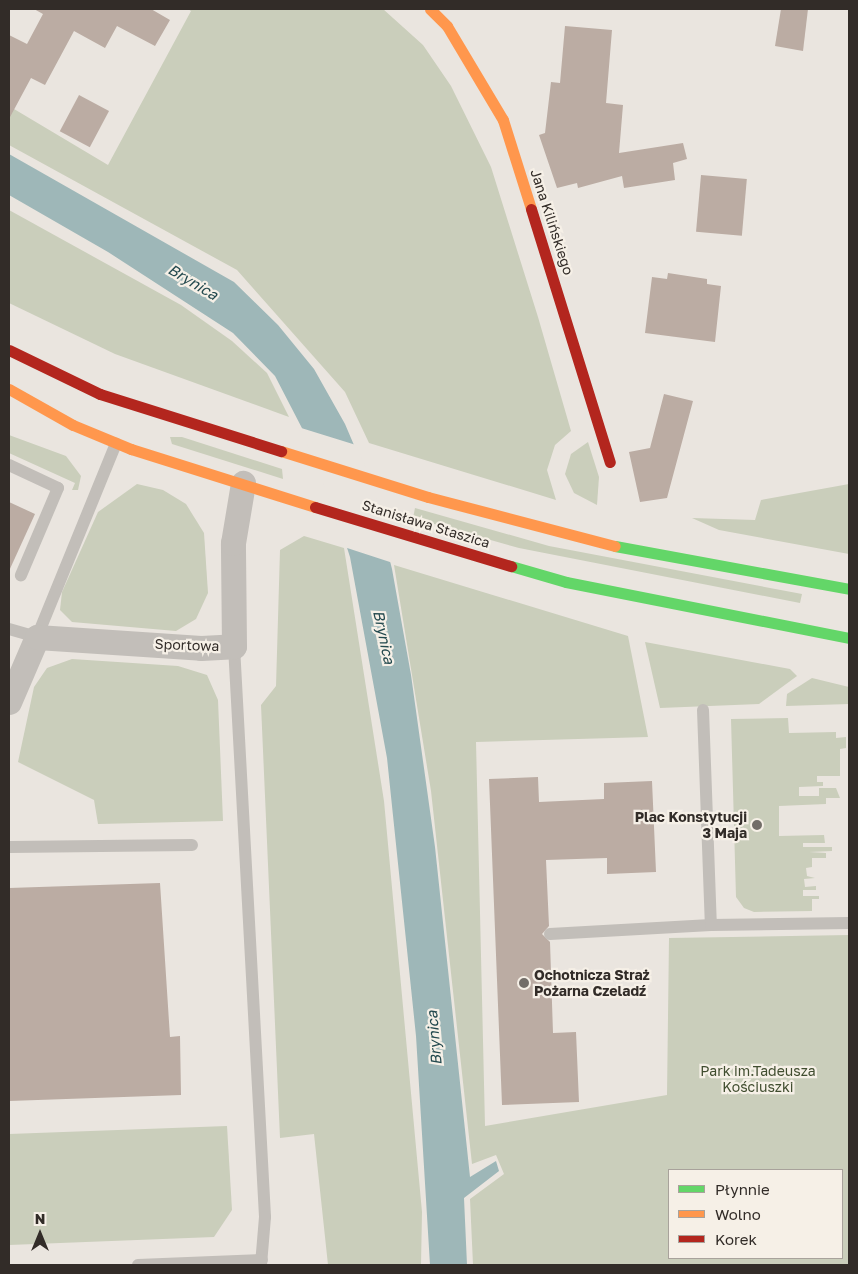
<!DOCTYPE html>
<html>
<head>
<meta charset="utf-8">
<style>
  body { margin:0 }
  #map { position:relative; width:858px; height:1274px; overflow:hidden; background:#eae5df; font-family:"Golos Text",sans-serif }
  div>[style] { position:absolute }
  [style*='--x'] { left:calc(var(--x)*1px); top:calc(var(--y)*1px); width:calc(var(--w)*1px); rotate:calc(var(--a)*1deg) }
  .green>* { inset:0; background:#cacebb }
  .water>* { inset:0; background:#9eb7b8 }
  .pier>* { inset:0; background:#eae5df }
  .building>* { inset:0; background:#bbaca3; transform-origin:0 0 }
  .lane>* { height:12px; margin:-6px; padding:0 6px; transform-origin:6px; border-radius:6px; background:#c2beb9 }
  .street>* { height:25px; margin:-12.5px; padding:0 12.5px; transform-origin:12.5px; border-radius:12.5px; background:#c2beb9 }
  .fast>* { height:11px; margin:-5.5px; padding:0 5.5px; transform-origin:5.5px; border-radius:5.5px; background:#63d668 }
  .slow>* { height:11px; margin:-5.5px; padding:0 5.5px; transform-origin:5.5px; border-radius:5.5px; background:#ff974d }
  .jam>* { height:11px; margin:-5.5px; padding:0 5.5px; transform-origin:5.5px; border-radius:5.5px; background:#b3261e }
  .dots>* { width:14px; height:14px; translate:-50% -50%; box-sizing:border-box; border:2px solid #f6f0e7; border-radius:50% }
  span { translate:-50% -50%; white-space:nowrap; text-align:center; line-height:1.15; -webkit-text-stroke:4.5px #f6f0e7; paint-order:stroke }
  .street-label { font-size:14px; color:#322c28 }
  .poi-label { font-size:14px; color:#322c28; font-weight:700 }
  .right { translate:-100% -50%; text-align:right }
  .left { translate:0 -50%; text-align:left }
  .park-label { font-size:14px; color:#404d2f }
  .water-label { font-size:15px; color:#23494e; font-style:italic }
  .frame { position:absolute; inset:0; border:10px solid #322c28; pointer-events:none }
  .legend { position:absolute; left:668px; top:1169px; width:175px; height:90px; box-sizing:border-box; background:#f6f0e7; border:1px solid #a8a29b; margin:0; padding:6px 9px; list-style:none; font-size:15px; color:#322c28 }
  .legend li { display:flex; align-items:center; gap:10px; height:25px }
  .legend b { width:25px; border:1px solid #a8a29b }
  .north { position:absolute; left:15px; top:1209px; width:50px; height:50px; -webkit-text-stroke:4px #f6f0e7; paint-order:stroke; rotate:0deg; font-size:14px; font-weight:700; line-height:20px; text-align:center; color:#322c28 }
  .north::after { content:''; display:block; margin:auto; width:18px; height:22px; background:#322c28; clip-path:polygon(50% 0,100% 100%,50% 72%,0 100%) }
</style>
</head>
<body>
<div id="map">
  <div class="green">
    <div style="clip-path:polygon(188px 9px,383px 9px,423px 45px,451px 86px,491px 167px,538px 317px,571px 431px,555px 445px,547px 470px,556px 500px,369px 443px,345px 392px,237px 270px,9px 145px,9px 106px,108px 165px,191px 11px)"></div>
    <div style="clip-path:polygon(9px 210px,181px 305px,232px 341px,267px 373px,289px 417px,115px 354px,9px 303px)"></div>
    <div style="clip-path:polygon(9px 435px,66px 456px,81px 476px,78px 490px,72px 490px,75px 483px,9px 453px)"></div>
    <div style="clip-path:polygon(170px 437px,182px 437px,282px 469px,283px 479px,172px 444px)"></div>
    <div style="clip-path:polygon(588px 442px,599px 477px,597px 505px,574px 493px,565px 474px,571px 454px)"></div>
    <div style="clip-path:polygon(137px 484px,163px 490px,186px 504px,204px 533px,208px 593px,196px 619px,176px 631px,72px 622px,60px 610px,62px 592px,98px 512px)"></div>
    <div style="clip-path:polygon(849px 484px,849px 554px,719px 530px,692px 518px,755px 520px,761px 500px)"></div>
    <div style="clip-path:polygon(415px 508px,549px 546px,802px 594px,800px 603px,519px 548px,413px 518px)"></div>
    <div style="clip-path:polygon(304px 536px,344px 548px,384px 801px,422px 1212px,421px 1265px,328px 1265px,314px 1134px,280px 1138px,261px 705px,276px 686px,280px 550px)"></div>
    <div style="clip-path:polygon(evenodd,394px 565px,628px 636px,648px 737px,476px 742px,485px 1126px,667px 1095px,669px 938px,849px 935px,849px 1265px,473px 1265px,470px 1199px,504px 1174px,496px 1155px,472px 1164px,431px 791px,394px 565px,669px 1170px,842px 1170px,842px 1258px,669px 1258px,669px 1170px)"></div>
    <div style="clip-path:polygon(645px 642px,790px 669px,797px 676px,759px 704px,660px 708px)"></div>
    <div style="clip-path:polygon(72px 659px,178px 666px,207px 675px,218px 700px,223px 821px,98px 824px,94px 800px,18px 762px,34px 687px,47px 668px)"></div>
    <div style="clip-path:polygon(812px 678px,849px 687px,849px 704px,786px 706px,787px 694px)"></div>
    <div style="clip-path:polygon(788px 718px,789px 733px,836px 732px,836px 738px,846px 737px,846px 748px,840px 749px,840px 776px,817px 776px,817px 782px,823px 782px,823px 786px,799px 787px,799px 796px,819px 796px,819px 788px,836px 788px,840px 798px,826px 798px,826px 804px,779px 806px,779px 836px,824px 835px,825px 843px,803px 843px,803px 847px,832px 847px,832px 851px,809px 852px,826px 853px,826px 858px,812px 858px,812px 867px,806px 868px,807px 876px,815px 878px,804px 879px,805px 887px,816px 886px,816px 890px,803px 890px,803px 896px,819px 896px,819px 899px,812px 899px,812px 911px,754px 912px,744px 908px,736px 897px,731px 719px)"></div>
    <div style="clip-path:polygon(227px 1126px,232px 1210px,214px 1237px,9px 1245px,9px 1134px)"></div>
  </div>
  <div class="water">
    <div style="clip-path:polygon(9px 154px,234px 282px,278px 325px,314px 369px,345px 424px,371px 485px,392px 569px,411px 675px,435px 847px,470px 1177px,496px 1161px,499px 1171px,464px 1198px,467px 1265px,430px 1265px,416px 1036px,387px 758px,350px 557px,319px 461px,275px 376px,233px 333px,108px 252px,9px 195px)"></div>
  </div>
  <div class="pier">
    <div style="clip-path:polygon(298px 427px,356px 445px,373px 484px,393px 563px,344px 547px,316px 462px)"></div>
  </div>
  <div class="building">
    <div style="clip-path:polygon(34px 9px,151px 9px,170px 20px,155px 46px,117px 26px,105px 48px,74px 31px,45px 85px,31px 78px,9px 119px,9px 35px,27px 44px,43px 14px)"></div>
    <div style="clip-path:polygon(781px 9px,808px 9px,803px 51px,775px 46px)"></div>
    <div style="clip-path:polygon(565px 26px,612px 30px,606px 103px,623px 105px,619px 153px,683px 143px,687px 159px,673px 163px,675px 180px,624px 188px,622px 176px,578px 188px,577px 183px,557px 188px,539px 135px,545px 133px,551px 82px,560px 83px)"></div>
    <div style="left:79px;top:95px;width:34px;height:41px;rotate:28deg"></div>
    <div style="left:701px;top:175px;width:46px;height:57px;rotate:5deg"></div>
    <div style="clip-path:polygon(668px 273px,707px 279px,707px 284px,721px 286px,715px 342px,645px 333px,652px 277px,667px 279px)"></div>
    <div style="clip-path:polygon(664px 394px,693px 401px,667px 498px,640px 502px,629px 452px,650px 448px)"></div>
    <div style="clip-path:polygon(9px 502px,35px 514px,9px 571px)"></div>
    <div style="clip-path:polygon(538px 777px,539px 802px,604px 799px,604px 783px,652px 781px,656px 872px,607px 874px,607px 858px,546px 860px,549px 926px,542px 934px,550px 942px,553px 1033px,576px 1032px,579px 1102px,502px 1105px,489px 779px)"></div>
    <div style="clip-path:polygon(160px 883px,170px 1037px,180px 1036px,181px 1095px,9px 1101px,9px 888px)"></div>
  </div>
  <div class="lane">
    <div style="--x:9;--y:465;--w:54;--a:25.1"></div>
    <div style="--x:58;--y:488;--w:95;--a:113"></div>
    <div style="--x:9;--y:629;--w:29;--a:16"></div>
    <div style="--x:37;--y:637;--w:209;--a:-67.8"></div>
    <div style="--x:234;--y:646;--w:572;--a:86.89"></div>
    <div style="--x:265;--y:1217;--w:48;--a:94.8"></div>
    <div style="--x:703;--y:710;--w:215;--a:87.9"></div>
    <div style="--x:9;--y:847;--w:183;--a:-0.6"></div>
    <div style="--x:550;--y:934;--w:161;--a:-3.2"></div>
    <div style="--x:711;--y:925;--w:138;--a:-0.8"></div>
    <div style="--x:138;--y:1265;--w:124;--a:-2.3"></div>
  </div>
  <div class="street">
    <div style="--x:9;--y:702;--w:71;--a:-66.7"></div>
    <div style="--x:37;--y:637;--w:164;--a:3.8"></div>
    <div style="--x:201;--y:648;--w:33;--a:-3"></div>
    <div style="--x:234;--y:646;--w:103;--a:-90.6"></div>
    <div style="--x:233;--y:543;--w:61;--a:-80.5"></div>
  </div>
  <div class="fast">
    <div style="--x:615;--y:546;--w:238;--a:10.4"></div>
    <div style="--x:511;--y:566;--w:57;--a:16.2"></div>
    <div style="--x:566;--y:582;--w:288;--a:11.2"></div>
  </div>
  <div class="slow">
    <div style="--x:430;--y:9;--w:24;--a:45"></div>
    <div style="--x:447;--y:26;--w:109;--a:59.2"></div>
    <div style="--x:503;--y:120;--w:93;--a:72.5"></div>
    <div style="--x:9;--y:389;--w:73;--a:29.4"></div>
    <div style="--x:73;--y:425;--w:63;--a:22.5"></div>
    <div style="--x:131;--y:449;--w:193;--a:17.5"></div>
    <div style="--x:281;--y:451;--w:154;--a:17.4"></div>
    <div style="--x:428;--y:497;--w:193;--a:14.7"></div>
  </div>
  <div class="jam">
    <div style="--x:531;--y:209;--w:265;--a:72.7"></div>
    <div style="--x:9;--y:350;--w:101;--a:25.8"></div>
    <div style="--x:100;--y:394;--w:190;--a:17.5"></div>
    <div style="--x:315;--y:507;--w:205;--a:16.8"></div>
  </div>
  <div class="dots">
    <div style="left:757px;top:825px;background:#726d68"></div>
    <div style="left:524px;top:983px;background:#726d68"></div>
  </div>
  <div class="street-label">
    <span style="left:552px;top:222px;rotate:72deg">Jana Kilińskiego</span>
    <span style="left:426px;top:524px;rotate:17deg">Stanisława Staszica</span>
    <span style="left:187px;top:645px;rotate:2deg">Sportowa</span>
  </div>
  <div class="poi-label">
    <span class="right" style="left:747px;top:825px">Plac Konstytucji<br>3 Maja</span>
    <span class="left" style="left:534px;top:983px">Ochotnicza Straż<br>Pożarna Czeladź</span>
  </div>
  <div class="park-label">
    <span style="left:758px;top:1079px">Park im.Tadeusza<br>Kościuszki</span>
  </div>
  <div class="water-label">
    <span style="left:193px;top:282px;rotate:31deg">Brynica</span>
    <span style="left:384px;top:637px;rotate:78deg">Brynica</span>
    <span style="left:434px;top:1038px;rotate:-95deg">Brynica</span>
  </div>
  <div class="frame"></div>
  <ul class="legend">
  <li><b style="height:6px;background:#63d668"></b>Płynnie</li>
  <li><b style="height:6px;background:#ff974d"></b>Wolno</li>
  <li><b style="height:6px;background:#b3261e"></b>Korek</li>
  </ul>
  <div class="north">N</div>
</div>
</body>
</html>
